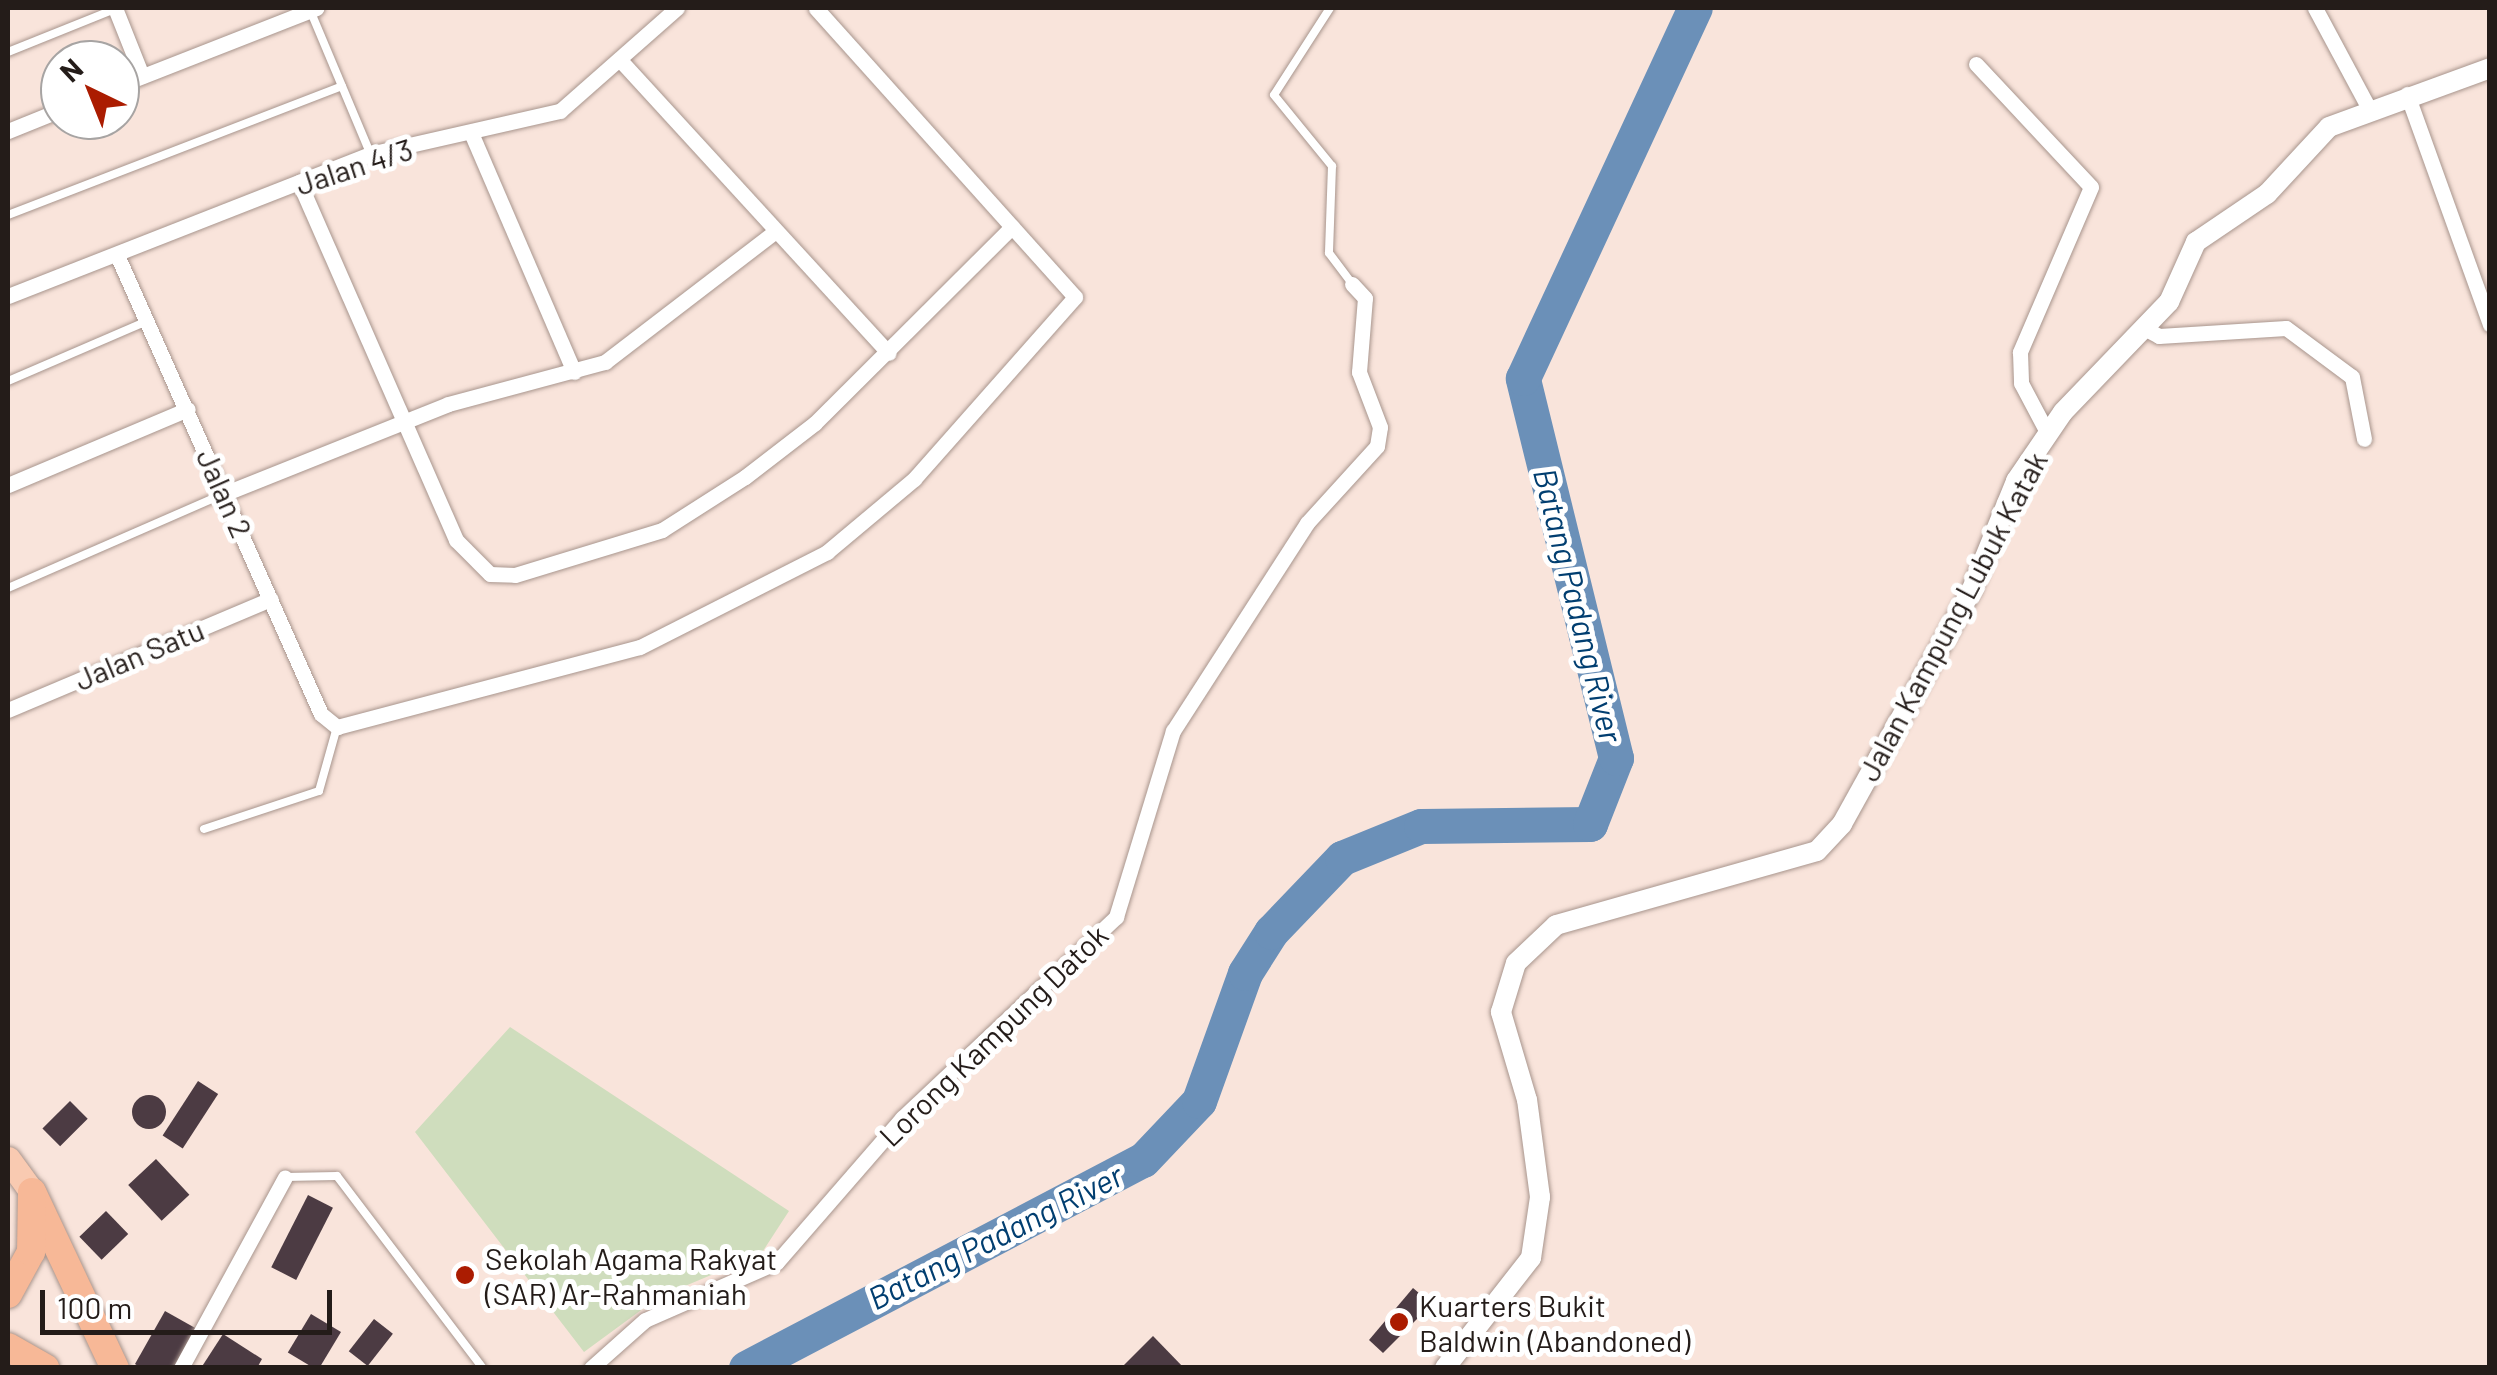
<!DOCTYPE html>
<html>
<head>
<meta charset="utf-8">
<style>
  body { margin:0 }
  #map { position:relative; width:2497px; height:1375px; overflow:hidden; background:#f9e4db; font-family:Barlow,sans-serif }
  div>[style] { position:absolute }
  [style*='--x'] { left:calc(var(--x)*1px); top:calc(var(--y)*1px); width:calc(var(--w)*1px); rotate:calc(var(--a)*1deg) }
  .green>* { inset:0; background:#cfddbd }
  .river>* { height:35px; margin:-17.5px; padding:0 17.5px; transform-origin:17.5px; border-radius:17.5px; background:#6b90b8 }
  .building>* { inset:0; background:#4c3b43; transform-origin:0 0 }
  .round { border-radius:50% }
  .roads { filter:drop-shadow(0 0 2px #a8958d) drop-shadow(0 0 2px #a8958d) }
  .service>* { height:8px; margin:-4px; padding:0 4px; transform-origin:4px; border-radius:4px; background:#fff }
  .minor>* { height:15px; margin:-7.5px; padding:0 7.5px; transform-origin:7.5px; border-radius:7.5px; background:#fff }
  .tertiary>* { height:20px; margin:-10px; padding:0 10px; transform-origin:10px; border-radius:10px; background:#fff }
  .primary>* { height:25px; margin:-12.5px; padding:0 12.5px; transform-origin:12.5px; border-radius:12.5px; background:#f9cab1 }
  .trunk>* { height:28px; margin:-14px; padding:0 14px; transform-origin:14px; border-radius:14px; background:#f7b897 }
  .dots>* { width:28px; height:28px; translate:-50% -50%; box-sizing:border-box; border:5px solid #fff; border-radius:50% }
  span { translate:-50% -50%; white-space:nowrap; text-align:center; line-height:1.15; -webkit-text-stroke:10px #fff; paint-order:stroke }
  .street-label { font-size:30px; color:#241c19 }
  .poi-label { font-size:30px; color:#241c19 }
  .left { translate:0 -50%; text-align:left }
  .water-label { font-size:32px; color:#013e70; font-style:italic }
  .frame { position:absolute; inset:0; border:10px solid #241c19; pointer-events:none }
  .north { position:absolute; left:40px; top:40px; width:100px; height:100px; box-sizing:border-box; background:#fff; border:2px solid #a7a4a3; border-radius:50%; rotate:317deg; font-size:28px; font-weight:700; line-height:40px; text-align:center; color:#241c19 }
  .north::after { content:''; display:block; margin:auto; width:35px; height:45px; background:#ab1c01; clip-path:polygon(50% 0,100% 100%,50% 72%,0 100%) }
  .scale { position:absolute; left:40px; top:1290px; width:292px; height:45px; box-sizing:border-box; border:5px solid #241c19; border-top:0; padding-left:12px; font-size:30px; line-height:35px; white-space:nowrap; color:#241c19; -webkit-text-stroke:8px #fff; paint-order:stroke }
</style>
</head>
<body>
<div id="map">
  <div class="green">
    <div style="clip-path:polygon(510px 1027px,789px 1211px,761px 1254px,659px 1297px,584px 1352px,415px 1132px)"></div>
  </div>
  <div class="river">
    <div style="--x:746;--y:1368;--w:448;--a:-27.7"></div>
    <div style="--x:1143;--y:1160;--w:81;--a:-46.5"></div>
    <div style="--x:1199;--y:1101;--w:136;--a:-70.2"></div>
    <div style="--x:1245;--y:973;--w:49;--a:-57.6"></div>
    <div style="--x:1271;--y:932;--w:103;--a:-46.2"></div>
    <div style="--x:1342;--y:858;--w:85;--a:-22.1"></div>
    <div style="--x:1421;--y:826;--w:169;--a:-0.7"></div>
    <div style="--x:1590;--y:824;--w:71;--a:-68.5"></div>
    <div style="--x:1616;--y:758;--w:391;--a:-103.8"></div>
    <div style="--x:1523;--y:378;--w:408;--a:-65.1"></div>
  </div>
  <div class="building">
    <div style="left:198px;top:1081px;width:24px;height:65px;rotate:33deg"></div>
    <div class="round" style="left:132px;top:1095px;width:34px;height:34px"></div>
    <div style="left:70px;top:1101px;width:25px;height:39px;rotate:45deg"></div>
    <div style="left:156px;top:1159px;width:49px;height:38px;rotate:47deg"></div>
    <div style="left:308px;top:1195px;width:28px;height:81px;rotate:27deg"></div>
    <div style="left:106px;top:1211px;width:32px;height:37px;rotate:46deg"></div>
    <div style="clip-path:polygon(1413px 1288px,1432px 1304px,1383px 1353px,1369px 1340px)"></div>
    <div style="clip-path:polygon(165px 1311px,197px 1329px,175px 1368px,141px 1368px,135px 1364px)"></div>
    <div style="left:311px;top:1314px;width:35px;height:45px;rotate:31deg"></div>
    <div style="left:374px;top:1319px;width:24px;height:41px;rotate:38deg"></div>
    <div style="clip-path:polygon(223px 1334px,262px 1359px,257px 1368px,201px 1368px)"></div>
    <div style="clip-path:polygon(1153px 1336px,1184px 1368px,1121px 1368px)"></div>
  </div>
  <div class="roads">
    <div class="service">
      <div style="--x:1330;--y:8;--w:103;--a:122.8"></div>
      <div style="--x:1274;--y:95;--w:92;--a:50.8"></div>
      <div style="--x:1332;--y:166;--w:87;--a:92"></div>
      <div style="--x:1329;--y:253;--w:39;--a:53"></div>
      <div style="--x:310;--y:10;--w:155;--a:67.2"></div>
      <div style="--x:8;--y:52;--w:115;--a:-21.9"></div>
      <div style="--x:8;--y:215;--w:358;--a:-21.1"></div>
      <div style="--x:8;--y:381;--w:151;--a:-23.3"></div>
      <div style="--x:8;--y:588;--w:235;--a:-23.6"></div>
      <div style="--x:204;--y:829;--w:121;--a:-18.3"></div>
      <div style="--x:319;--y:791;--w:66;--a:-74.3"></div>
      <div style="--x:285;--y:1177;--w:52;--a:-1.1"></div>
      <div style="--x:337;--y:1176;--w:241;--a:52.8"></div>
    </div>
    <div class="minor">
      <div style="--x:115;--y:8;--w:73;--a:68.3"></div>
      <div style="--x:2315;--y:8;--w:112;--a:61.8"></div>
      <div style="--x:621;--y:61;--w:396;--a:47.5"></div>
      <div style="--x:1976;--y:64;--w:168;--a:46.9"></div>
      <div style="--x:2091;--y:187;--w:180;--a:113.3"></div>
      <div style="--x:2020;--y:352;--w:31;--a:88"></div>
      <div style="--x:2021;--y:383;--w:58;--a:62.1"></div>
      <div style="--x:120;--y:85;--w:211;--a:-21.4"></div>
      <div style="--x:2407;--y:94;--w:245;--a:70.2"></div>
      <div style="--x:8;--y:131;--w:56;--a:-22"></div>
      <div style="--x:472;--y:135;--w:258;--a:66.7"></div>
      <div style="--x:299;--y:182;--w:391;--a:66.3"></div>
      <div style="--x:456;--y:540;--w:48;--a:45"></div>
      <div style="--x:490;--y:574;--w:25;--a:2"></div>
      <div style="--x:515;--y:575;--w:154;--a:-17"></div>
      <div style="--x:662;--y:530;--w:98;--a:-32.6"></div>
      <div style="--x:745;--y:477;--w:88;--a:-37.6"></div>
      <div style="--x:815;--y:423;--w:278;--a:-44.9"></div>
      <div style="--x:117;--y:255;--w:502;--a:66.04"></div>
      <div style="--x:321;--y:714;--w:21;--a:39"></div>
      <div style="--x:337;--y:727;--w:313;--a:-14.8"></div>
      <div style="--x:640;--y:647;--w:210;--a:-26.9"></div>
      <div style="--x:827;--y:552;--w:114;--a:-40"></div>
      <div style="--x:914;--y:479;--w:243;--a:-48.5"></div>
      <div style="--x:1075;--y:297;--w:388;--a:-131.9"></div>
      <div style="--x:8;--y:296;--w:389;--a:-21.4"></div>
      <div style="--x:370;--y:154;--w:195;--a:-12.8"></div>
      <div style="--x:560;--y:111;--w:156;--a:-41.4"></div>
      <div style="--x:2142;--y:327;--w:19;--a:28"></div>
      <div style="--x:2159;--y:336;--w:127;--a:-3.6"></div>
      <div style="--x:2286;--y:328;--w:82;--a:36.6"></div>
      <div style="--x:2352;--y:377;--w:63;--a:79"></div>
      <div style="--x:8;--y:485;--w:195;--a:-22.9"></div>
      <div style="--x:226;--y:493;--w:239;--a:-21.8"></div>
      <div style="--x:448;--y:404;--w:163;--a:-15"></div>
      <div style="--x:605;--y:362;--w:212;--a:-37.5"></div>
      <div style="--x:8;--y:710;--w:285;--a:-22.9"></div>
      <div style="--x:181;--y:1368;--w:217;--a:-61.4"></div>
      <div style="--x:591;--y:1368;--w:72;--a:-41.6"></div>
      <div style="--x:645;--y:1320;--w:144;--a:-23.7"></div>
      <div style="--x:777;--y:1262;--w:191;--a:-49"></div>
      <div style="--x:902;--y:1118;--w:294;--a:-43.2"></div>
      <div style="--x:1116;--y:917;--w:195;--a:-73"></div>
      <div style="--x:1173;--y:731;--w:247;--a:-57.2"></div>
      <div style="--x:1307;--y:523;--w:104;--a:-47.7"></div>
      <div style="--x:1377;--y:446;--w:19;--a:-81"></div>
      <div style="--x:1380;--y:427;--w:59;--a:-110.9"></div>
      <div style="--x:1359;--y:372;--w:74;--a:-85.4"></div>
      <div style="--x:1365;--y:298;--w:19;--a:-133"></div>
    </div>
    <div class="tertiary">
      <div style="--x:1445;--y:1368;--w:140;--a:-52"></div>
      <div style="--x:1531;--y:1258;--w:62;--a:-81.6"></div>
      <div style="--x:1540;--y:1197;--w:98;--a:-97.6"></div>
      <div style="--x:1527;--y:1100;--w:92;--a:-106.5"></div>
      <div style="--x:1501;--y:1012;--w:51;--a:-73"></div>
      <div style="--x:1516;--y:963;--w:55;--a:-43.5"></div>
      <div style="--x:1556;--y:925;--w:271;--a:-15.8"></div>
      <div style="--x:1817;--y:851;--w:37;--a:-47"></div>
      <div style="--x:1842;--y:824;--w:269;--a:-61"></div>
      <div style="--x:1972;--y:589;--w:117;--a:-67.8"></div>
      <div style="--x:2016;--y:481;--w:83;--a:-55.7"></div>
      <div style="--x:2063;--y:412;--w:153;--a:-46.1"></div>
      <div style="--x:2169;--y:302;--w:66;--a:-65.8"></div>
      <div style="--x:2196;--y:242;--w:86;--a:-34.1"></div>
      <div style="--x:2267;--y:194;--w:91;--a:-47.2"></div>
      <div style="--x:2329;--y:127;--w:171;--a:-20.1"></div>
    </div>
    <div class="primary">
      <div style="--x:8;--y:1159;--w:41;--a:54"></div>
    </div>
    <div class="trunk">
      <div style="--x:32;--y:1192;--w:195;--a:64.8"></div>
      <div style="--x:8;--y:1294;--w:48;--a:-61.3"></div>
      <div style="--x:31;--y:1252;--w:59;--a:-89"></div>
      <div style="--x:8;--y:1347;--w:43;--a:29.6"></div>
    </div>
  </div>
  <div class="dots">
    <div style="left:465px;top:1275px;background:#ab1c01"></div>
    <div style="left:1399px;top:1322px;background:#ab1c01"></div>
  </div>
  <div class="street-label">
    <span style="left:354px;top:166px;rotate:-18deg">Jalan 4/3</span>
    <span style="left:225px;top:493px;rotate:66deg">Jalan 2</span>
    <span style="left:1952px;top:616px;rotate:-62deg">Jalan Kampung Lubuk Katak</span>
    <span style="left:139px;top:654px;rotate:-23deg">Jalan Satu</span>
    <span style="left:993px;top:1035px;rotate:-44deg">Lorong Kampung Datok</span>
  </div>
  <div class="poi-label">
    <span class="left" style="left:485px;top:1275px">Sekolah Agama Rakyat<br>(SAR) Ar-Rahmaniah</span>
    <span class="left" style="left:1419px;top:1322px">Kuarters Bukit<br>Baldwin (Abandoned)</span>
  </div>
  <div class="water-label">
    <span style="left:1579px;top:605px;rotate:76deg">Batang Padang River</span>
    <span style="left:995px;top:1236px;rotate:-27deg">Batang Padang River</span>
  </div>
  <div class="frame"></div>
  <div class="north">N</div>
  <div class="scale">100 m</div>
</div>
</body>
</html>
